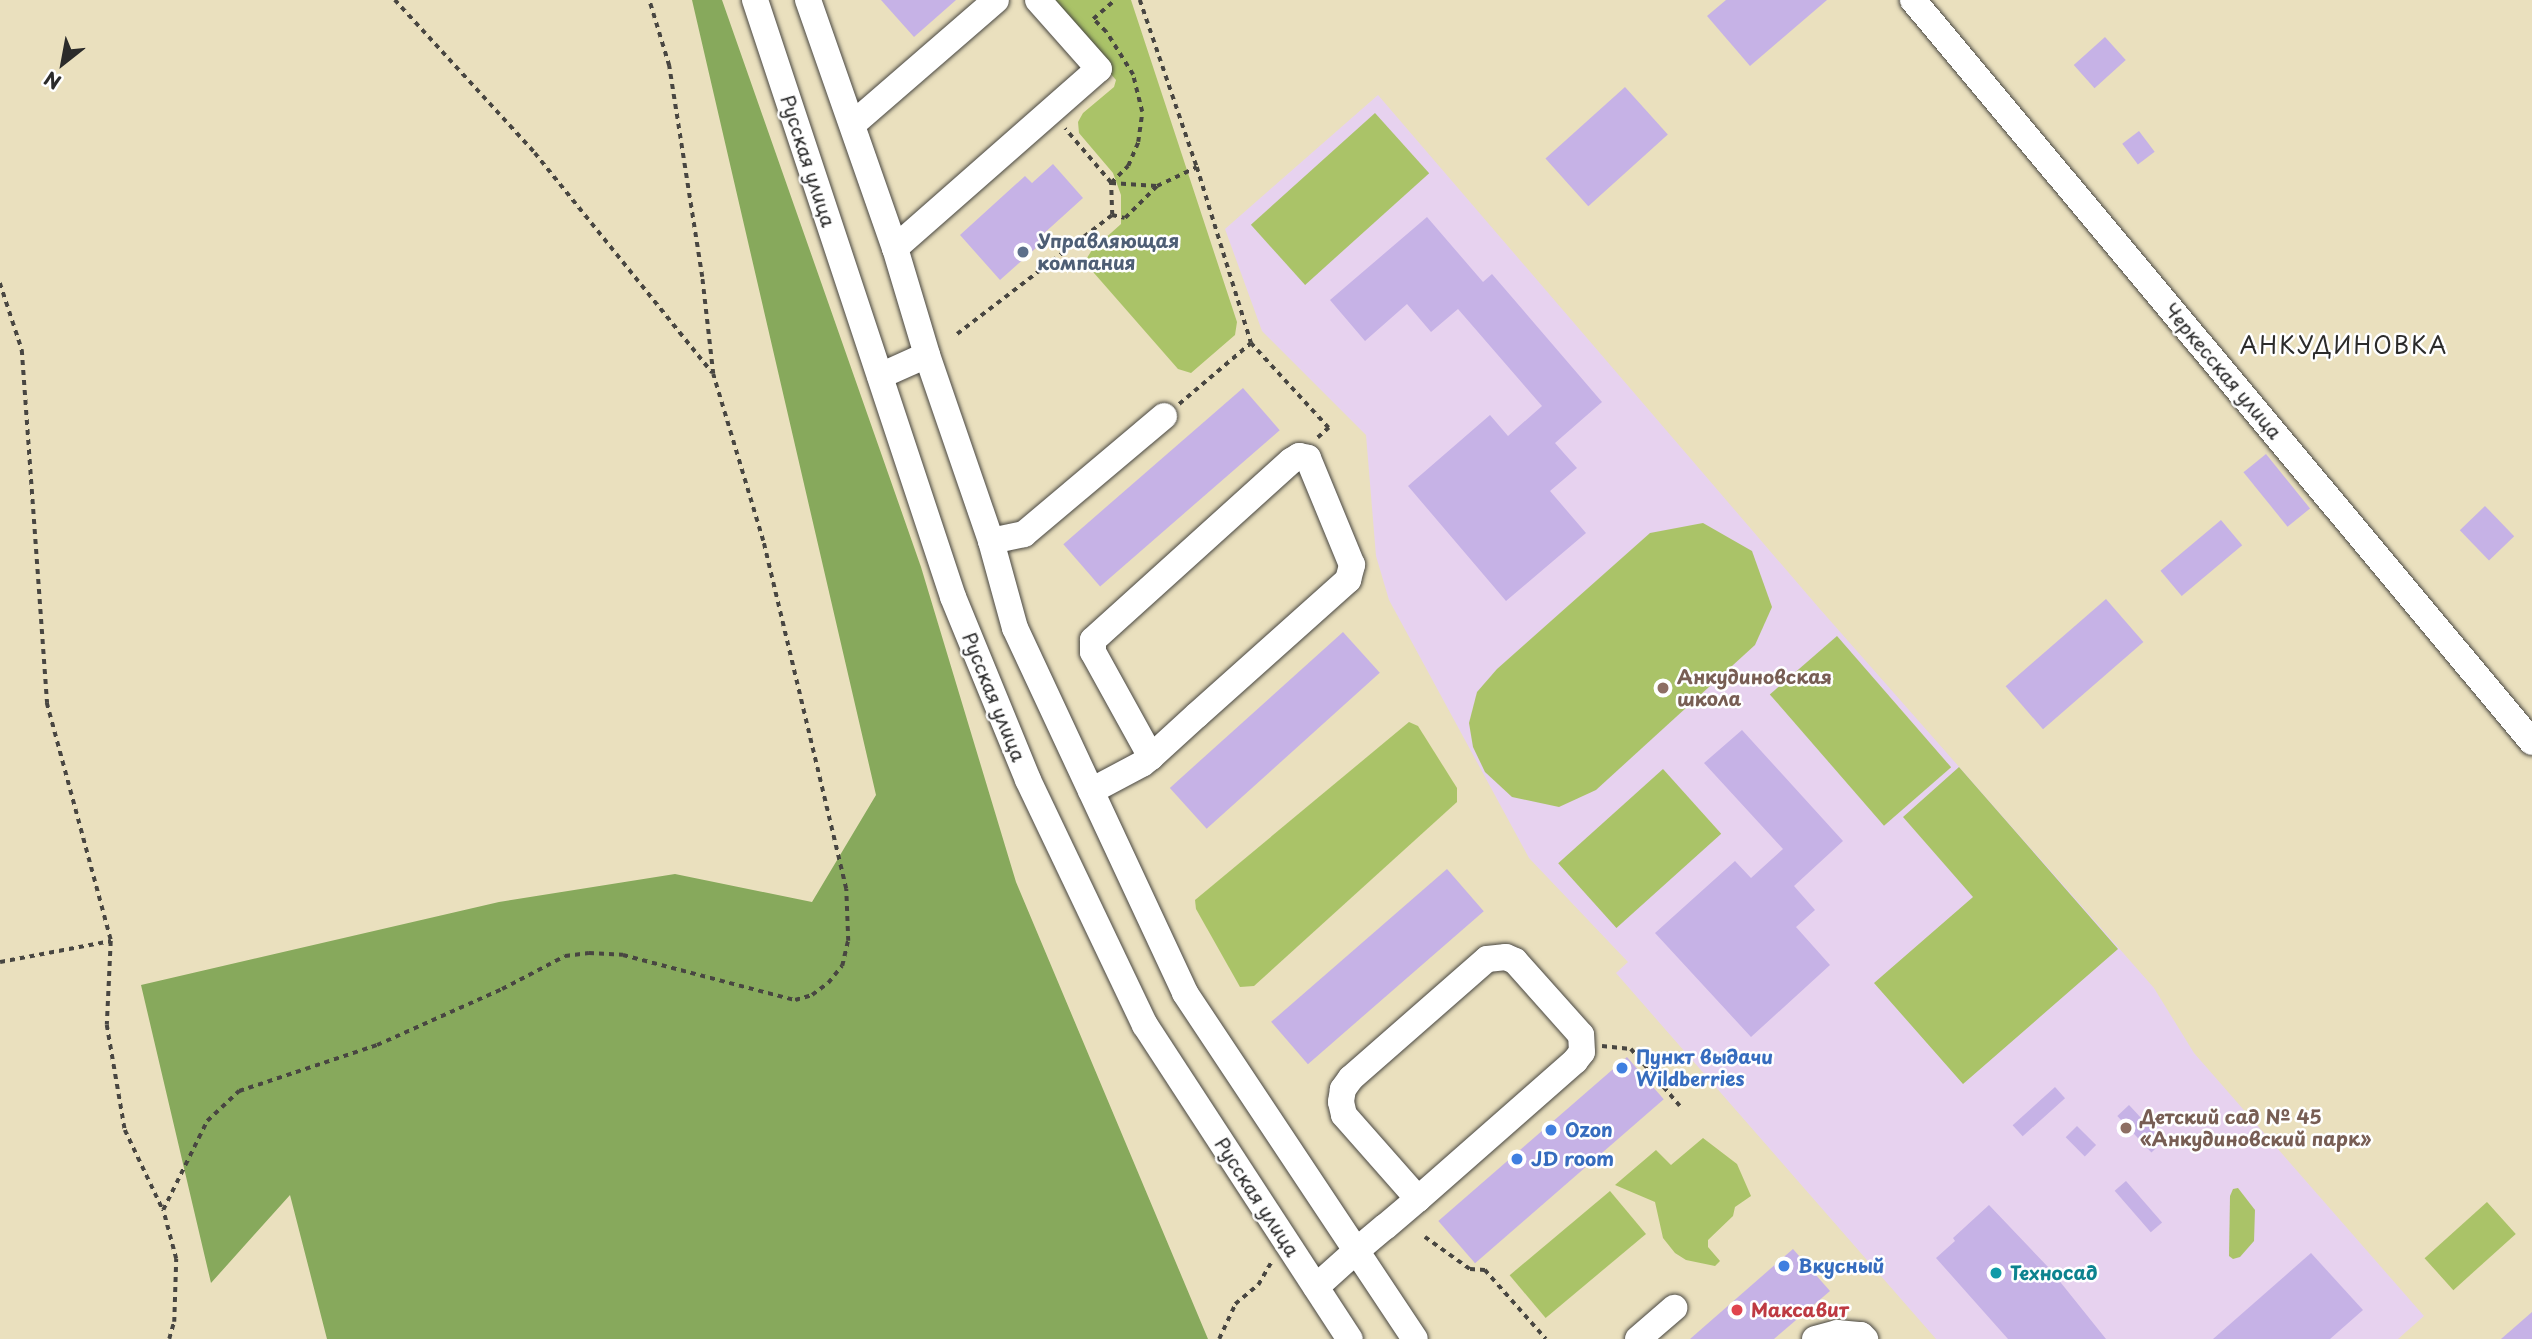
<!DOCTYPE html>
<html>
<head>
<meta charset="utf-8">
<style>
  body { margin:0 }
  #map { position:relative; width:2532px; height:1339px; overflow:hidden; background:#eae0be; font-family:"Playpen Sans",sans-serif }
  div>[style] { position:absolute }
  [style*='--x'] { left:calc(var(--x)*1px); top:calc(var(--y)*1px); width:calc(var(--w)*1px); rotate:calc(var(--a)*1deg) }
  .built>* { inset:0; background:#e7d2ef }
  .green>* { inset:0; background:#aac368; transform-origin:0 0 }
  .forest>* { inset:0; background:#87a95c }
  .building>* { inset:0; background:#c6b2e6; transform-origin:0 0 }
  .path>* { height:3.5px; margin-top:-1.75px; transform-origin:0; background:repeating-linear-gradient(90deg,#484641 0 5px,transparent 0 10px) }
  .roads { filter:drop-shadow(0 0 2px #484641) drop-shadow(0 0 2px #484641) }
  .minor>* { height:26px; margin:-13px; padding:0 13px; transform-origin:13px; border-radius:13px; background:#fff }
  .dots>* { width:19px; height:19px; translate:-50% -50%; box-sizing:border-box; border:4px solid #fff; border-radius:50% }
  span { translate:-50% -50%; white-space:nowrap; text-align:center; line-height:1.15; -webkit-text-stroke:5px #fff; paint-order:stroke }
  .street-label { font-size:19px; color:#2b2b2b }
  .service-label { font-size:19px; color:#4e5e75; font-weight:700 }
  .left { translate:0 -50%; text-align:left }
  .education-label { font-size:19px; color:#785e54; font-weight:700 }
  .shop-label { font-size:19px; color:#366cbe; font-weight:700 }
  .culture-label { font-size:19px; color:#0d838f; font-weight:700 }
  .health-label { font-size:19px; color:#be3a42; font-weight:700 }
  .quarter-label { font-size:23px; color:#2b2b2b; letter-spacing:2px }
  .north { position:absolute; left:28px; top:28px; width:70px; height:70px; -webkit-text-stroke:5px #fff; paint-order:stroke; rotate:211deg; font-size:19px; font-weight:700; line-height:28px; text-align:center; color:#2b2b2b }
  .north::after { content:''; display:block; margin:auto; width:24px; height:32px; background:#2b2b2b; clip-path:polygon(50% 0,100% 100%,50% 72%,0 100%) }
</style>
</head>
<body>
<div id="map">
  <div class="built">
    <div style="clip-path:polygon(1378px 95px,1819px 608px,2154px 988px,2194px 1053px,2424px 1316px,2398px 1339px,1936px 1339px,1616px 973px,1628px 962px,1529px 858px,1389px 600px,1376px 556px,1366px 435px,1262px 331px,1225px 229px)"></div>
  </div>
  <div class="green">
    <div style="clip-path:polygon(1046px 0,1131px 0,1237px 322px,1235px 335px,1191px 373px,1178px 369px,1087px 265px,1085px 261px,1092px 250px,1121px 224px,1121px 195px,1113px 173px,1079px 133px,1078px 122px,1083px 113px,1114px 87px,1116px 80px)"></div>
    <div style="left:1375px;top:113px;width:81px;height:167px;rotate:48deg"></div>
    <div style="clip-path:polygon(1703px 523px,1752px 551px,1772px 607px,1755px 645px,1596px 790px,1559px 807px,1512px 797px,1485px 772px,1473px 747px,1469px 723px,1477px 692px,1497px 669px,1650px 533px)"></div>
    <div style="left:1837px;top:636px;width:174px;height:89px;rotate:49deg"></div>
    <div style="clip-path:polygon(1409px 722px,1418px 726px,1457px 788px,1457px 802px,1254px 986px,1240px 987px,1196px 909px,1195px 900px)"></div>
    <div style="clip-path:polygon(1959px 767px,2118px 949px,1963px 1084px,1874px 983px,1973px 897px,1903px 817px)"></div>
    <div style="left:1663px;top:769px;width:87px;height:141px;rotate:48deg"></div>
    <div style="clip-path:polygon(1703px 1138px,1737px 1164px,1751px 1196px,1735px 1207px,1733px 1216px,1708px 1240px,1708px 1247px,1720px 1261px,1715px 1266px,1686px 1260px,1675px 1253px,1663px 1238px,1655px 1202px,1615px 1185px,1656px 1150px,1671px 1165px)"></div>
    <div style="clip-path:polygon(2238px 1188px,2255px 1210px,2254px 1241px,2240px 1257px,2233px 1259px,2229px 1256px,2230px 1196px,2233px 1189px)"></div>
    <div style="left:1610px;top:1191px;width:56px;height:131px;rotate:50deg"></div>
    <div style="left:2487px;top:1202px;width:43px;height:84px;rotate:48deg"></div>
  </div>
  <div class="forest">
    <div style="clip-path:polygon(692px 0,722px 0,921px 567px,1016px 882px,1208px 1339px,327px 1339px,290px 1195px,211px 1283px,141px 985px,499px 902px,675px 874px,812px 902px,876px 795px)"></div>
  </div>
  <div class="building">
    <div style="clip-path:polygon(881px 0,956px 0,914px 37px)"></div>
    <div style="clip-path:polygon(1726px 0,1827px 0,1750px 66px,1707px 16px)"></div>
    <div style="left:2105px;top:37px;width:31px;height:42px;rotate:48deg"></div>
    <div style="left:1625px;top:87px;width:64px;height:107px;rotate:48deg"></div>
    <div style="left:2139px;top:131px;width:26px;height:21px;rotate:53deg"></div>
    <div style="clip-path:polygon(1053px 164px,1083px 198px,1041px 236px,1045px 240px,1000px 280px,960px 235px,1025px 176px,1032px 183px)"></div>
    <div style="clip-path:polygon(1427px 217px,1483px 282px,1492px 274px,1602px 402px,1555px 443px,1577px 468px,1550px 491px,1586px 533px,1506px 601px,1408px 486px,1490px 415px,1508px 436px,1542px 406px,1458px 309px,1431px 332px,1407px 304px,1365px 341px,1330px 300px)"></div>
    <div style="left:1243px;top:388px;width:56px;height:238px;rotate:49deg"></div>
    <div style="left:2266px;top:454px;width:70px;height:29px;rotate:51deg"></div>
    <div style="left:2485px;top:506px;width:42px;height:35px;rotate:46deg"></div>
    <div style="left:2221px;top:520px;width:33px;height:79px;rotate:50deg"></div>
    <div style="left:2106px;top:599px;width:57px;height:133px;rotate:49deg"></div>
    <div style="left:1343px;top:632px;width:55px;height:233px;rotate:48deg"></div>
    <div style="clip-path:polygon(1742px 730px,1843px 841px,1794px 886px,1815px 910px,1796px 927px,1830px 965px,1751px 1037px,1655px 933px,1735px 861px,1751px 878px,1783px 849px,1704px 763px)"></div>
    <div style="left:1447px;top:869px;width:56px;height:233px;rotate:49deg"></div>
    <div style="left:1627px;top:1057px;width:56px;height:250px;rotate:49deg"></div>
    <div style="left:2055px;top:1087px;width:15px;height:57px;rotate:48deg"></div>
    <div style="left:2129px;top:1105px;width:50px;height:16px;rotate:47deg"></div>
    <div style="left:2077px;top:1126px;width:27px;height:16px;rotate:45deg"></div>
    <div style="left:2126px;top:1181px;width:55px;height:15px;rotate:49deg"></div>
    <div style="clip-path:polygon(1989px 1205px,2049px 1268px,2106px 1339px,2008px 1339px,1936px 1258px,1955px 1241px,1953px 1238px)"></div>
    <div style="clip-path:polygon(1793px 1249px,1830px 1291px,1774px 1339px,1690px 1339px)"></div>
    <div style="clip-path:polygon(2311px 1253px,2363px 1310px,2330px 1339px,2213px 1339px)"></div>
    <div style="clip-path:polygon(2532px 1312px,2532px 1339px,2501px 1339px)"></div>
  </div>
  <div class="path">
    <div style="--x:395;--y:0;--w:207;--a:47.5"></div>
    <div style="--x:535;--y:153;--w:282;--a:51.1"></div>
    <div style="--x:1140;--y:0;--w:176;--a:71.2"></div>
    <div style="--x:1197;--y:167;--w:184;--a:72.9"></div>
    <div style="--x:1251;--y:343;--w:115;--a:47.5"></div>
    <div style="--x:1329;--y:428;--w:15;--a:138"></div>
    <div style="--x:1111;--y:183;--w:24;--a:-45"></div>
    <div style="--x:1128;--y:166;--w:26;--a:-67"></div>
    <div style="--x:1138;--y:142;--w:30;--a:-82"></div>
    <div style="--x:1142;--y:112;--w:38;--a:-104"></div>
    <div style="--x:1133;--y:75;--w:51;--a:-122.1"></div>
    <div style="--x:1106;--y:32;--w:18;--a:-135"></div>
    <div style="--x:1093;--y:19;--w:29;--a:-41"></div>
    <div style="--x:1111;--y:183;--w:46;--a:3.7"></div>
    <div style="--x:1112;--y:215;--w:13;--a:13"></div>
    <div style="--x:1125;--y:218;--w:45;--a:-45"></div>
    <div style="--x:1157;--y:186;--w:44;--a:-25.4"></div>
    <div style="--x:0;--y:283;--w:71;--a:71.8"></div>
    <div style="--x:22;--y:350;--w:354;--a:85.9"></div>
    <div style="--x:47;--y:703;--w:246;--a:74.9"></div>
    <div style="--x:111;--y:941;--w:84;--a:92.7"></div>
    <div style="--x:107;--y:1025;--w:107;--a:80.3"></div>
    <div style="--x:125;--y:1130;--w:89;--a:64.6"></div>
    <div style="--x:957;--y:334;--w:195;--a:-37.5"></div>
    <div style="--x:1112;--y:215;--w:32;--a:-92"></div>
    <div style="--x:1111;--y:183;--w:71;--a:-130.4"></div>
    <div style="--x:1179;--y:404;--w:94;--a:-40.3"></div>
    <div style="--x:0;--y:962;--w:113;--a:-10.7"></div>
    <div style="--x:1602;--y:1046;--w:29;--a:6"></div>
    <div style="--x:1631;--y:1049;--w:75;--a:49.3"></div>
    <div style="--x:1425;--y:1237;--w:55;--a:35.4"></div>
    <div style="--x:1470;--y:1269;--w:15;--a:4"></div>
    <div style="--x:1485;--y:1270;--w:92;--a:48.5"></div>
    <div style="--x:169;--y:1339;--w:18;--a:-74"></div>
    <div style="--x:174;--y:1322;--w:63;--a:-88.2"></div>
    <div style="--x:176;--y:1259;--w:51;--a:-104.9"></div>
    <div style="--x:163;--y:1210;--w:99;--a:-63.7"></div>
    <div style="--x:207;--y:1121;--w:44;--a:-43.2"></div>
    <div style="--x:239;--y:1091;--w:145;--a:-18.4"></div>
    <div style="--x:377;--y:1045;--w:137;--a:-24.1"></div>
    <div style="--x:502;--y:989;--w:71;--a:-27.6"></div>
    <div style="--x:565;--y:956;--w:24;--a:-7"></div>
    <div style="--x:589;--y:953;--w:34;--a:3"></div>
    <div style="--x:623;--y:955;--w:178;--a:14.7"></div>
    <div style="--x:795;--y:1000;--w:18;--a:-16"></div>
    <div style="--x:812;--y:995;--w:20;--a:-37"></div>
    <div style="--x:828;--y:983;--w:22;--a:-51"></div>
    <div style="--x:842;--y:966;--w:26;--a:-77"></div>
    <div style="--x:848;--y:941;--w:52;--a:-92.2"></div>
    <div style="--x:846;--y:889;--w:358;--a:-103.4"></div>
    <div style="--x:763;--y:541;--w:174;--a:-106.7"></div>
    <div style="--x:713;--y:374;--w:98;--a:-96.5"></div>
    <div style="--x:702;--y:277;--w:214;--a:-98.9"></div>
    <div style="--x:669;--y:66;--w:69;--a:-106.9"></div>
    <div style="--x:1219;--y:1339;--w:38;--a:-65"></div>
    <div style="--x:1235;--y:1304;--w:30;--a:-40"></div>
    <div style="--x:1258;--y:1285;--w:28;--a:-60"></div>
  </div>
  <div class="roads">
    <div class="minor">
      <div style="--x:755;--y:0;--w:629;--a:71.65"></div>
      <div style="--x:953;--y:597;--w:198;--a:67.7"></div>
      <div style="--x:1028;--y:780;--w:272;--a:64.5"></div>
      <div style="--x:1145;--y:1025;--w:375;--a:56.9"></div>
      <div style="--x:808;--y:0;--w:263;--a:70.7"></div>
      <div style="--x:895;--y:248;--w:112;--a:73.3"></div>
      <div style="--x:927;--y:355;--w:197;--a:71"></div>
      <div style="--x:991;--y:541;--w:90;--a:74.6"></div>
      <div style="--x:1015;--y:628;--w:403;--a:65"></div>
      <div style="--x:1185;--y:993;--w:415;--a:56.4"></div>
      <div style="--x:1913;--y:0;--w:966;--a:50.16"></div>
      <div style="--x:853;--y:124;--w:189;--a:-40.9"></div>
      <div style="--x:895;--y:248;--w:271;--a:-41.3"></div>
      <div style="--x:1099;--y:69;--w:92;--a:-131.5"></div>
      <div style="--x:880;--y:376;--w:51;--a:-24.1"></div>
      <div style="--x:991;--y:541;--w:34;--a:-12"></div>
      <div style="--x:1024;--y:534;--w:183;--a:-40.1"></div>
      <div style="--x:1091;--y:791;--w:58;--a:-27.9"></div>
      <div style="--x:1142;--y:764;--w:11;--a:-38"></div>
      <div style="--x:1151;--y:757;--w:62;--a:-42.4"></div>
      <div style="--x:1197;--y:715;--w:203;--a:-41.8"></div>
      <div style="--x:1348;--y:580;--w:16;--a:-75"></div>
      <div style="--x:1352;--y:565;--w:116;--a:-112.4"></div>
      <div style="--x:1308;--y:458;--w:9;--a:-167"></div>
      <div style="--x:1299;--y:456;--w:9;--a:148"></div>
      <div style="--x:1291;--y:461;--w:267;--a:137.9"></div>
      <div style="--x:1093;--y:640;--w:12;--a:90"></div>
      <div style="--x:1093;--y:652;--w:120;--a:61.1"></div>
      <div style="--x:1316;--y:1287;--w:54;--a:-42"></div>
      <div style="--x:1356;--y:1251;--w:38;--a:-40"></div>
      <div style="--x:1385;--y:1227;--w:43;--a:-40.3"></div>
      <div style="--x:1418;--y:1199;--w:209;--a:-41.3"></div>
      <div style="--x:1575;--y:1061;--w:11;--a:-52"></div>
      <div style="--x:1582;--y:1052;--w:17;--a:-93"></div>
      <div style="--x:1581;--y:1035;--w:99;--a:-131.7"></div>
      <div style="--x:1515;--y:961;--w:10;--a:-156"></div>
      <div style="--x:1506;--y:957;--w:19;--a:174"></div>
      <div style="--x:1487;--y:959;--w:181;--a:138.8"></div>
      <div style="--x:1351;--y:1078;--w:14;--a:126"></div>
      <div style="--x:1343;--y:1089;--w:13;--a:99"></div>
      <div style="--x:1341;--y:1102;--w:13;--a:77"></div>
      <div style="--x:1344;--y:1115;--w:112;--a:48.6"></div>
      <div style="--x:1638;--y:1339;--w:48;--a:-40.7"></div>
      <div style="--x:1815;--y:1339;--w:23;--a:-15"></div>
      <div style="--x:1837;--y:1333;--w:24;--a:5"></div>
      <div style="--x:1861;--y:1335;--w:6;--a:45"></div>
    </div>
  </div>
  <div class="dots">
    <div style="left:1023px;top:252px;background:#5c6f8a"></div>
    <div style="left:1663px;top:688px;background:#8d6e63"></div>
    <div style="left:1622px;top:1068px;background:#3f7fe0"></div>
    <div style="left:2126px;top:1128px;background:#8d6e63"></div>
    <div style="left:1551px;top:1130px;background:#3f7fe0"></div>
    <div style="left:1517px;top:1159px;background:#3f7fe0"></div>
    <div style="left:1784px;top:1266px;background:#3f7fe0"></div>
    <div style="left:1996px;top:1273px;background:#0f9aa8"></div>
    <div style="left:1737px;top:1310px;background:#e0444e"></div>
  </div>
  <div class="street-label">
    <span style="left:808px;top:161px;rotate:72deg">Русская улица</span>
    <span style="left:2223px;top:371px;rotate:50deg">Черкесская улица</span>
    <span style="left:994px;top:697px;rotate:68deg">Русская улица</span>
    <span style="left:1257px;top:1197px;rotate:57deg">Русская улица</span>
  </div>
  <div class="service-label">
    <span class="left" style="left:1037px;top:252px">Управляющая<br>компания</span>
  </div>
  <div class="education-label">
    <span class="left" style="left:1677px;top:688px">Анкудиновская<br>школа</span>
    <span class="left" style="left:2140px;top:1128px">Детский сад № 45<br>«Анкудиновский парк»</span>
  </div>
  <div class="shop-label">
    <span class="left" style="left:1636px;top:1068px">Пункт выдачи<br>Wildberries</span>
    <span class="left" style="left:1565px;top:1130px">Ozon</span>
    <span class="left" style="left:1531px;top:1159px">JD room</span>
    <span class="left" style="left:1798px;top:1266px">Вкусный</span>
  </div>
  <div class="culture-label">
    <span class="left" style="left:2010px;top:1273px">Техносад</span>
  </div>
  <div class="health-label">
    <span class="left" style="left:1751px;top:1310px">Максавит</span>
  </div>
  <div class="quarter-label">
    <span style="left:2344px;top:345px">АНКУДИНОВКА</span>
  </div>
  <div class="north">N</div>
</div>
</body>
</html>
